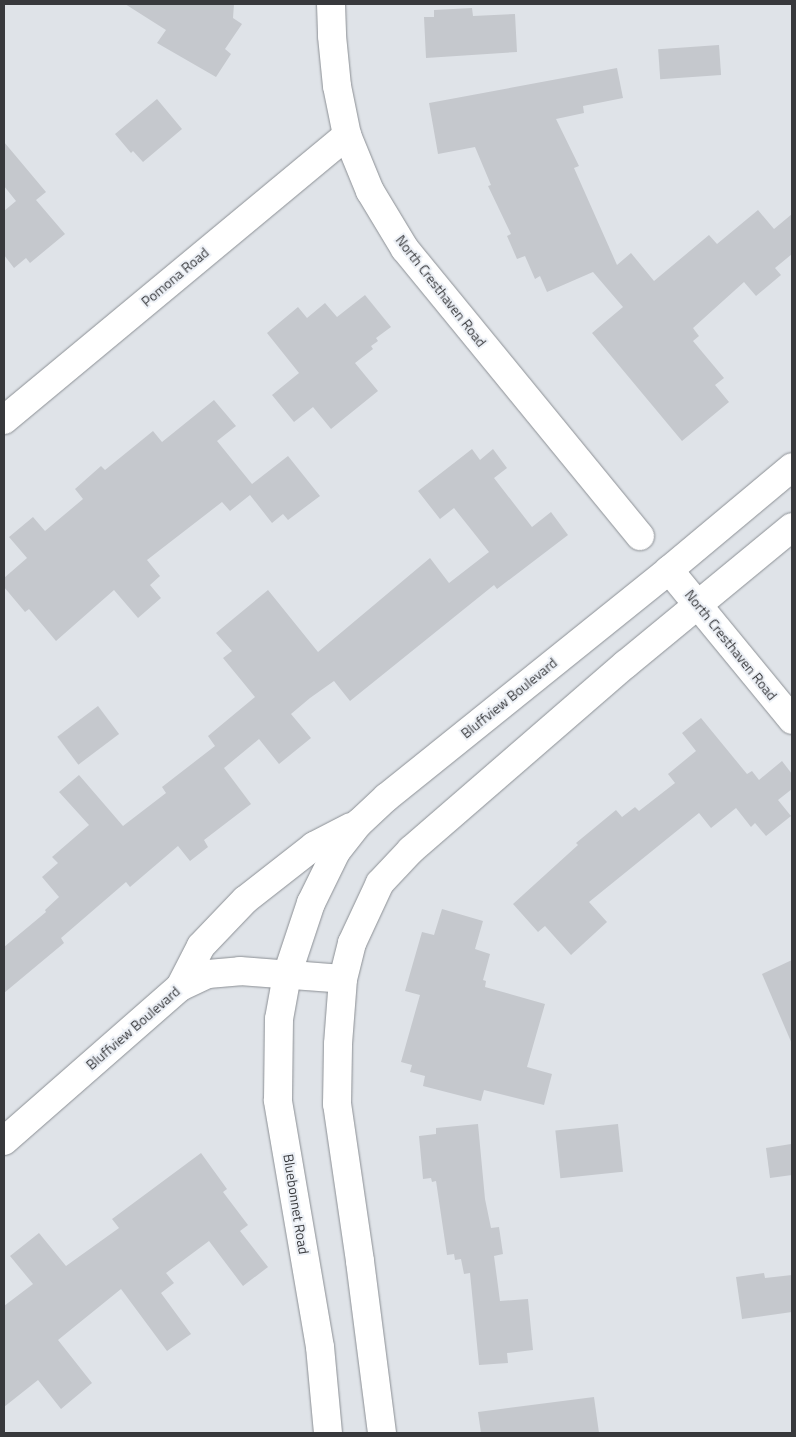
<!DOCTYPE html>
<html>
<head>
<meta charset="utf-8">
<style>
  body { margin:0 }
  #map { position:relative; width:796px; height:1437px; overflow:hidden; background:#dfe3e8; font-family:"Titillium Web",sans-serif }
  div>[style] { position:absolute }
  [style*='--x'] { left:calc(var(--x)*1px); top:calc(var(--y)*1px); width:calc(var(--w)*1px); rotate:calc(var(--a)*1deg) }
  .building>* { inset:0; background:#c5c8cd; transform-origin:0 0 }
  .roads { filter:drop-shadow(0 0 1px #8b8f94) drop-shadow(0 0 1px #8b8f94) }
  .minor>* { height:28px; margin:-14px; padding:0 14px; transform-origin:14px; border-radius:14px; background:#fff }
  .secondary>* { height:28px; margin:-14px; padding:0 14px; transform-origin:14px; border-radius:14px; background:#fff }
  span { translate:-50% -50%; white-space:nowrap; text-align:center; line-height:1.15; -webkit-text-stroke:4px #ecf0f6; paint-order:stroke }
  .street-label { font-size:14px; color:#38393c }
  .frame { position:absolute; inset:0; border:5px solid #38393c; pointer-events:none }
</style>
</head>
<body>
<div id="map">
  <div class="building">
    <div style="clip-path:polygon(125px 4px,234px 4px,233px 18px,242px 24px,225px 49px,231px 54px,216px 77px,157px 43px,166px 30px)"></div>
    <div style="clip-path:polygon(472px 8px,473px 16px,515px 14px,517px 52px,426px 58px,424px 17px,434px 17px,434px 10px)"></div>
    <div style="left:719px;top:45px;width:30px;height:61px;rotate:86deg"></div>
    <div style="clip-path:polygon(617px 68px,623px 98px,583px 106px,584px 113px,556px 119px,579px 166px,574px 168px,617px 265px,631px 253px,654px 281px,709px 235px,717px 244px,758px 210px,774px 229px,792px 214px,792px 254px,775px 268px,781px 275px,756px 296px,744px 282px,693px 328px,699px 336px,693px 341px,724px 378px,715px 385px,729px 402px,682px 441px,592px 333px,623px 307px,593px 272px,547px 292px,540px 276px,535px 279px,525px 256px,517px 259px,507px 236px,511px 234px,488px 186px,491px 185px,475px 147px,438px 154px,429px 103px)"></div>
    <div style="clip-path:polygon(157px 99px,182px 129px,143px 162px,133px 151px,131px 153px,115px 134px)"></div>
    <div style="clip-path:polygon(4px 142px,46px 192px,36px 200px,65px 234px,30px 263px,26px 258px,14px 268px,4px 255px,4px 211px,16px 201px,4px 186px)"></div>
    <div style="clip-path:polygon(365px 295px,391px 327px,376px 338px,378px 341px,371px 346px,373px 349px,355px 363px,378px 391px,331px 429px,313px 407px,294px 422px,272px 395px,299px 373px,267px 333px,298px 307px,307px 318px,325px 303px,337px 317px)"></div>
    <div style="clip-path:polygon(214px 400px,236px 426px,217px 441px,252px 484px,288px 456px,320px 496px,288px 520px,283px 514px,272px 523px,250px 495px,230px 511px,222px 502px,147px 560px,160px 576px,150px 585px,161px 598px,138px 618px,114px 590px,56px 641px,29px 609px,25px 612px,4px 587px,4px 578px,27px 558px,9px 537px,33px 517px,45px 531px,83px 499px,75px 489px,101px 466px,105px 470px,153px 431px,162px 442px)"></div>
    <div style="clip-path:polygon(472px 449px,480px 460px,493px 449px,507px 468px,494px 478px,532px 527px,551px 512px,568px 535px,497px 589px,494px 585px,350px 701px,334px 681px,310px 698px,291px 714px,311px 738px,279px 764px,259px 739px,224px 768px,251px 804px,204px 840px,208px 847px,190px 861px,178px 846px,130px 887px,126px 882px,61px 938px,64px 943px,4px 993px,4px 947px,46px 912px,45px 910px,59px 897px,42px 877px,58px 863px,52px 857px,89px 825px,59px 792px,79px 775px,123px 826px,166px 793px,162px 787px,215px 746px,208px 736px,255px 697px,223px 658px,232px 651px,216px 633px,268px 590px,318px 652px,430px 558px,449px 583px,489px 552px,454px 508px,440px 519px,418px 491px)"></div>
    <div style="left:98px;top:706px;width:35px;height:51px;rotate:53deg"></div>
    <div style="clip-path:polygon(701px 718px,747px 774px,752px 771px,759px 780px,782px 761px,792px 774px,792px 789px,778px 800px,791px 816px,766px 836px,755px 823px,751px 827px,736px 808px,711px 828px,699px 813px,589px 902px,607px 922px,571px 955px,545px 926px,538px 932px,513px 904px,578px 845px,576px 843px,616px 810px,622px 817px,635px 807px,639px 811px,675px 783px,668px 774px,696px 751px,682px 733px)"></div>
    <div style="clip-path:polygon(442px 909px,483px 921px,475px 949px,490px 954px,483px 980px,486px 981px,485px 987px,545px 1004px,527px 1067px,552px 1074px,544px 1105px,484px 1090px,481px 1101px,423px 1086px,425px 1076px,410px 1072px,412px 1065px,401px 1062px,420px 995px,405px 991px,422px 932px,434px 935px)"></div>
    <div style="clip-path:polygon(792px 960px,792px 1044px,762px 974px)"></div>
    <div style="clip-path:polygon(478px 1124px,485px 1199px,491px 1228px,499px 1227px,503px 1254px,494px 1256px,500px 1301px,528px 1299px,533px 1350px,507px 1353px,508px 1363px,479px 1365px,470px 1273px,464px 1274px,461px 1259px,455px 1260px,454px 1254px,447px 1255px,436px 1181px,432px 1182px,431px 1178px,423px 1179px,419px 1136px,436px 1134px,436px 1128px)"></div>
    <div style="left:618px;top:1124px;width:48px;height:63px;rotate:84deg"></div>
    <div style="clip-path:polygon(791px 1144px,792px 1175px,770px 1178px,766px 1148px)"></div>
    <div style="clip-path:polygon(201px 1153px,227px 1189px,223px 1192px,248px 1225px,240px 1231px,268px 1267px,243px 1286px,209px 1241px,166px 1273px,174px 1283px,161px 1293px,191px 1334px,167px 1351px,121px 1289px,58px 1340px,92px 1383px,61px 1409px,38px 1380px,4px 1407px,4px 1306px,33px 1284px,10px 1256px,39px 1233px,66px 1266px,119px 1228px,112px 1219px)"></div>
    <div style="clip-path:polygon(764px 1273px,765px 1278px,792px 1275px,792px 1312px,742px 1319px,736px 1277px)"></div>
    <div style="clip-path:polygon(594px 1397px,599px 1433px,481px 1433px,478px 1412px)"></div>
  </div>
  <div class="roads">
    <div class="minor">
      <div style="--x:331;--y:4;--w:32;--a:88"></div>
      <div style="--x:332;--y:36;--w:50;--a:84.3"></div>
      <div style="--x:337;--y:86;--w:50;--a:78.5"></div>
      <div style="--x:347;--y:135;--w:61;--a:67.7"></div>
      <div style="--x:370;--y:191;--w:68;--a:58.9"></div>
      <div style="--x:405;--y:249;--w:371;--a:50.7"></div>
      <div style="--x:4;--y:420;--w:446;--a:-39.7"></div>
      <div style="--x:669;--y:570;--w:194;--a:50.6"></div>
      <div style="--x:4;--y:1141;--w:234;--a:-41.2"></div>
      <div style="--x:180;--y:987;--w:31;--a:-25"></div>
      <div style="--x:208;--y:974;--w:32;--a:-5"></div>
      <div style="--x:240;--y:971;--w:103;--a:4.4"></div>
    </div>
    <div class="secondary">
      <div style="--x:180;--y:987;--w:46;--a:-62.9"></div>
      <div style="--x:201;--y:946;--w:64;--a:-46.3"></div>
      <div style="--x:245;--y:900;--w:88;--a:-38"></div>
      <div style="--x:314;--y:846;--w:42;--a:-27.2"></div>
      <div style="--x:328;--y:1433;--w:86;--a:-95.3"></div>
      <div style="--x:320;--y:1347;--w:251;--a:-99.7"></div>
      <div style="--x:278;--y:1100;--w:81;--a:-89.3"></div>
      <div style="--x:279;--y:1019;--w:45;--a:-79.7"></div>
      <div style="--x:287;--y:975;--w:76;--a:-71.6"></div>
      <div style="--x:311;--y:903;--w:57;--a:-63.9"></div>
      <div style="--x:336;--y:852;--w:37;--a:-52"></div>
      <div style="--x:359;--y:823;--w:38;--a:-43"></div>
      <div style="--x:387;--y:797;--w:362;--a:-38.8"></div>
      <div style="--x:669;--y:570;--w:160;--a:-39.9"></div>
      <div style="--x:382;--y:1433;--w:173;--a:-97.3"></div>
      <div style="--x:360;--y:1261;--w:159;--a:-98.3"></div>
      <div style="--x:337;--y:1104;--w:60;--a:-89"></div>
      <div style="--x:338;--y:1044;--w:65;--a:-85.6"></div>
      <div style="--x:343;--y:979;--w:37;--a:-76"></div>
      <div style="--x:352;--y:943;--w:66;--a:-65"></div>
      <div style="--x:380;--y:883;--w:45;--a:-46.8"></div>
      <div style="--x:411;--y:850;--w:284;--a:-40.9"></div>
      <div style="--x:626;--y:664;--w:215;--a:-39.5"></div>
    </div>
  </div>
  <div class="street-label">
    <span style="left:175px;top:277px;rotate:-40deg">Pomona Road</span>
    <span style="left:441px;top:291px;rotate:52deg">North Cresthaven Road</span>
    <span style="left:731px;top:645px;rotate:51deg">North Cresthaven Road</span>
    <span style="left:509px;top:698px;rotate:-39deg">Bluffview Boulevard</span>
    <span style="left:133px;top:1028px;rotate:-41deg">Bluffview Boulevard</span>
    <span style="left:296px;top:1204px;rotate:81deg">Bluebonnet Road</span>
  </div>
  <div class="frame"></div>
</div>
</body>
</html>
